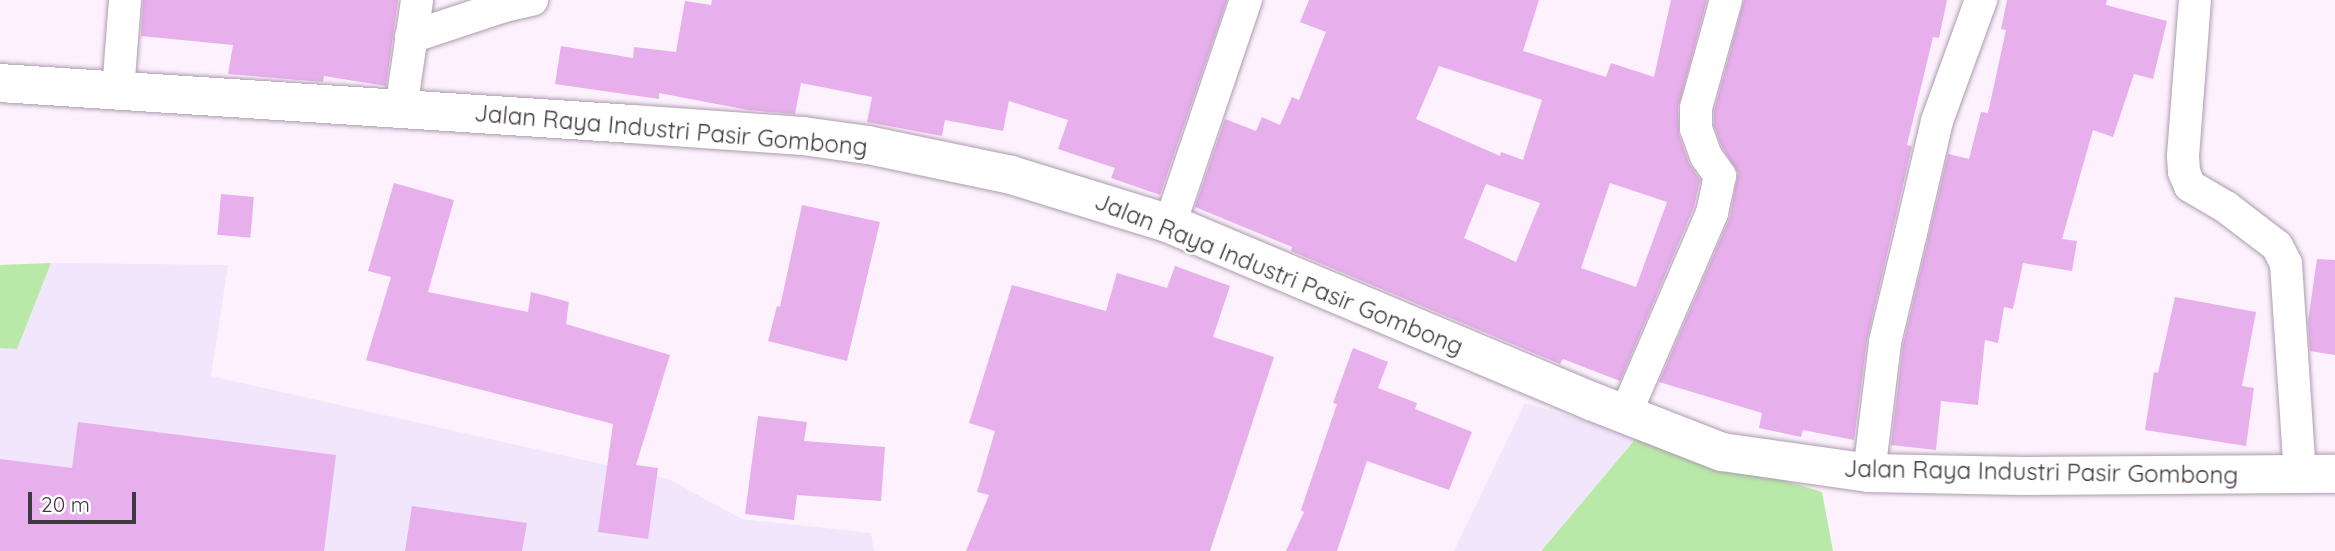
<!DOCTYPE html>
<html>
<head>
<meta charset="utf-8">
<style>
  body { margin:0 }
  #map { position:relative; width:2335px; height:551px; overflow:hidden; background:#fcf1fd; font-family:Quicksand,sans-serif }
  div>[style] { position:absolute }
  [style*='--x'] { left:calc(var(--x)*1px); top:calc(var(--y)*1px); width:calc(var(--w)*1px); rotate:calc(var(--a)*1deg) }
  .industrial>* { inset:0; background:#f1e6fb }
  .green>* { inset:0; background:#b9e9a8 }
  .building>* { inset:0; background:#e7afec; transform-origin:0 0 }
  .roads { filter:drop-shadow(0 0 2px #ad9bae) drop-shadow(0 0 2px #ad9bae) }
  .street>* { height:32px; margin:-16px; padding:0 16px; transform-origin:16px; border-radius:16px; background:#fff }
  .secondary>* { height:38px; margin:-19px; padding:0 19px; transform-origin:19px; border-radius:19px; background:#fff }
  span { translate:-50% -50%; white-space:nowrap; text-align:center; line-height:1.15; -webkit-text-stroke:5px #fff; paint-order:stroke }
  .street-label { font-size:24px; color:#403840 }
  .scale { position:absolute; left:28px; top:492px; width:108px; height:32px; box-sizing:border-box; border:4px solid #403840; border-top:0; padding-left:9px; font-size:21px; line-height:24px; white-space:nowrap; color:#403840; -webkit-text-stroke:5px #fff; paint-order:stroke }
</style>
</head>
<body>
<div id="map">
  <div class="industrial">
    <div style="clip-path:polygon(51px 263px,228px 265px,211px 376px,668px 479px,742px 519px,871px 533px,874px 551px,0 551px,0 348px,17px 349px)"></div>
    <div style="clip-path:polygon(1525px 403px,1638px 436px,1540px 551px,1454px 551px)"></div>
  </div>
  <div class="green">
    <div style="clip-path:polygon(51px 263px,17px 349px,0 348px,0 265px)"></div>
    <div style="clip-path:polygon(1638px 436px,1822px 492px,1833px 551px,1541px 551px)"></div>
  </div>
  <div class="building">
    <div style="clip-path:polygon(143px 0,398px 0,386px 86px,324px 76px,323px 82px,228px 74px,233px 45px,141px 36px)"></div>
    <div style="clip-path:polygon(712px 0,1227px 0,1160px 195px,1111px 178px,1115px 168px,1058px 149px,1068px 120px,1009px 101px,1003px 131px,945px 120px,942px 136px,867px 122px,872px 97px,801px 83px,795px 114px,748px 110px,659px 93px,659px 99px,555px 84px,561px 46px,633px 58px,634px 47px,676px 52px,685px 1px,711px 5px)"></div>
    <div style="clip-path:polygon(evenodd,1309px 0,1539px 0,1523px 51px,1606px 77px,1611px 63px,1654px 77px,1671px 0,1707px 0,1678px 108px,1679px 135px,1689px 163px,1700px 180px,1694px 207px,1620px 381px,1563px 359px,1560px 364px,1291px 251px,1292px 247px,1195px 207px,1225px 119px,1256px 131px,1262px 117px,1280px 125px,1292px 97px,1299px 100px,1326px 32px,1300px 22px,1309px 0,1439px 66px,1542px 100px,1523px 160px,1501px 152px,1500px 156px,1416px 119px,1439px 66px,1309px 0,1610px 183px,1667px 202px,1636px 287px,1581px 268px,1610px 183px,1309px 0,1486px 184px,1540px 203px,1516px 262px,1464px 238px,1486px 184px)"></div>
    <div style="clip-path:polygon(1744px 0,1947px 0,1939px 38px,1933px 37px,1907px 145px,1912px 146px,1867px 340px,1854px 440px,1803px 430px,1801px 437px,1759px 428px,1762px 413px,1659px 382px,1730px 217px,1738px 173px,1722px 147px,1714px 126px,1714px 111px)"></div>
    <div style="clip-path:polygon(2007px 0,2107px 0,2106px 5px,2167px 21px,2153px 79px,2134px 74px,2113px 137px,2093px 130px,2062px 239px,2077px 241px,2072px 271px,2023px 263px,2013px 309px,2004px 307px,1998px 343px,1985px 340px,1978px 405px,1941px 401px,1936px 450px,1891px 445px,1903px 345px,1948px 154px,1969px 159px,1981px 112px,1988px 113px,2006px 30px,2001px 29px)"></div>
    <div style="clip-path:polygon(394px 183px,454px 200px,428px 292px,528px 312px,531px 292px,569px 302px,566px 324px,670px 355px,636px 465px,658px 468px,648px 539px,598px 532px,613px 424px,366px 360px,391px 277px,368px 271px)"></div>
    <div style="left:221px;top:194px;width:33px;height:41px;rotate:5deg"></div>
    <div style="clip-path:polygon(802px 205px,880px 222px,847px 361px,768px 341px,777px 306px,780px 307px)"></div>
    <div style="clip-path:polygon(2317px 259px,2335px 260px,2335px 355px,2310px 351px,2308px 322px)"></div>
    <div style="clip-path:polygon(1175px 266px,1230px 286px,1213px 337px,1274px 357px,1210px 551px,966px 551px,989px 495px,977px 492px,995px 431px,969px 423px,1012px 285px,1106px 311px,1117px 273px,1167px 288px)"></div>
    <div style="clip-path:polygon(2175px 297px,2256px 312px,2242px 386px,2254px 388px,2246px 446px,2145px 430px,2154px 372px,2158px 373px)"></div>
    <div style="clip-path:polygon(1353px 348px,1388px 362px,1378px 388px,1417px 403px,1415px 409px,1472px 432px,1449px 490px,1367px 461px,1337px 551px,1286px 551px,1304px 512px,1301px 510px,1337px 404px,1333px 403px)"></div>
    <div style="clip-path:polygon(758px 416px,807px 422px,804px 441px,885px 447px,881px 501px,797px 495px,794px 520px,745px 514px)"></div>
    <div style="clip-path:polygon(78px 422px,336px 455px,324px 551px,0 551px,0 459px,72px 468px)"></div>
    <div style="clip-path:polygon(412px 506px,527px 523px,522px 551px,405px 551px)"></div>
  </div>
  <div class="roads">
    <div class="street">
      <div style="--x:2195;--y:0;--w:157;--a:94.4"></div>
      <div style="--x:2183;--y:157;--w:15;--a:86"></div>
      <div style="--x:2184;--y:172;--w:15;--a:67"></div>
      <div style="--x:2190;--y:186;--w:42;--a:30.3"></div>
      <div style="--x:2226;--y:207;--w:64;--a:37.4"></div>
      <div style="--x:2277;--y:246;--w:20;--a:63"></div>
      <div style="--x:2286;--y:264;--w:210;--a:86.2"></div>
      <div style="--x:411;--y:37;--w:99;--a:-18.3"></div>
      <div style="--x:505;--y:6;--w:28;--a:-13"></div>
      <div style="--x:118;--y:91;--w:91;--a:-85.6"></div>
      <div style="--x:401;--y:109;--w:110;--a:-81.6"></div>
      <div style="--x:1170;--y:224;--w:237;--a:-71.3"></div>
      <div style="--x:1625;--y:415;--w:220;--a:-66.7"></div>
      <div style="--x:1712;--y:213;--w:38;--a:-78"></div>
      <div style="--x:1720;--y:176;--w:24;--a:-125"></div>
      <div style="--x:1706;--y:156;--w:29;--a:-110"></div>
      <div style="--x:1696;--y:129;--w:21;--a:-90"></div>
      <div style="--x:1696;--y:108;--w:112;--a:-74.5"></div>
      <div style="--x:1869;--y:473;--w:132;--a:-83"></div>
      <div style="--x:1885;--y:342;--w:112;--a:-76.6"></div>
      <div style="--x:1911;--y:233;--w:115;--a:-76.9"></div>
      <div style="--x:1937;--y:121;--w:129;--a:-70"></div>
    </div>
    <div class="secondary">
      <div style="--x:0;--y:83;--w:633;--a:3.71"></div>
      <div style="--x:632;--y:124;--w:171;--a:4"></div>
      <div style="--x:803;--y:136;--w:66;--a:7.9"></div>
      <div style="--x:868;--y:145;--w:146;--a:11.8"></div>
      <div style="--x:1011;--y:175;--w:166;--a:17.1"></div>
      <div style="--x:1170;--y:224;--w:457;--a:22.8"></div>
      <div style="--x:1591;--y:401;--w:141;--a:21.3"></div>
      <div style="--x:1722;--y:452;--w:148;--a:8.1"></div>
      <div style="--x:1869;--y:473;--w:154;--a:1.1"></div>
      <div style="--x:2023;--y:476;--w:312;--a:-0.4"></div>
    </div>
  </div>
  <div class="street-label">
    <span style="left:671px;top:130px;rotate:5deg">Jalan Raya Industri Pasir Gombong</span>
    <span style="left:1279px;top:274px;rotate:22deg">Jalan Raya Industri Pasir Gombong</span>
    <span style="left:2041px;top:472px;rotate:1deg">Jalan Raya Industri Pasir Gombong</span>
  </div>
  <div class="scale">20 m</div>
</div>
</body>
</html>
